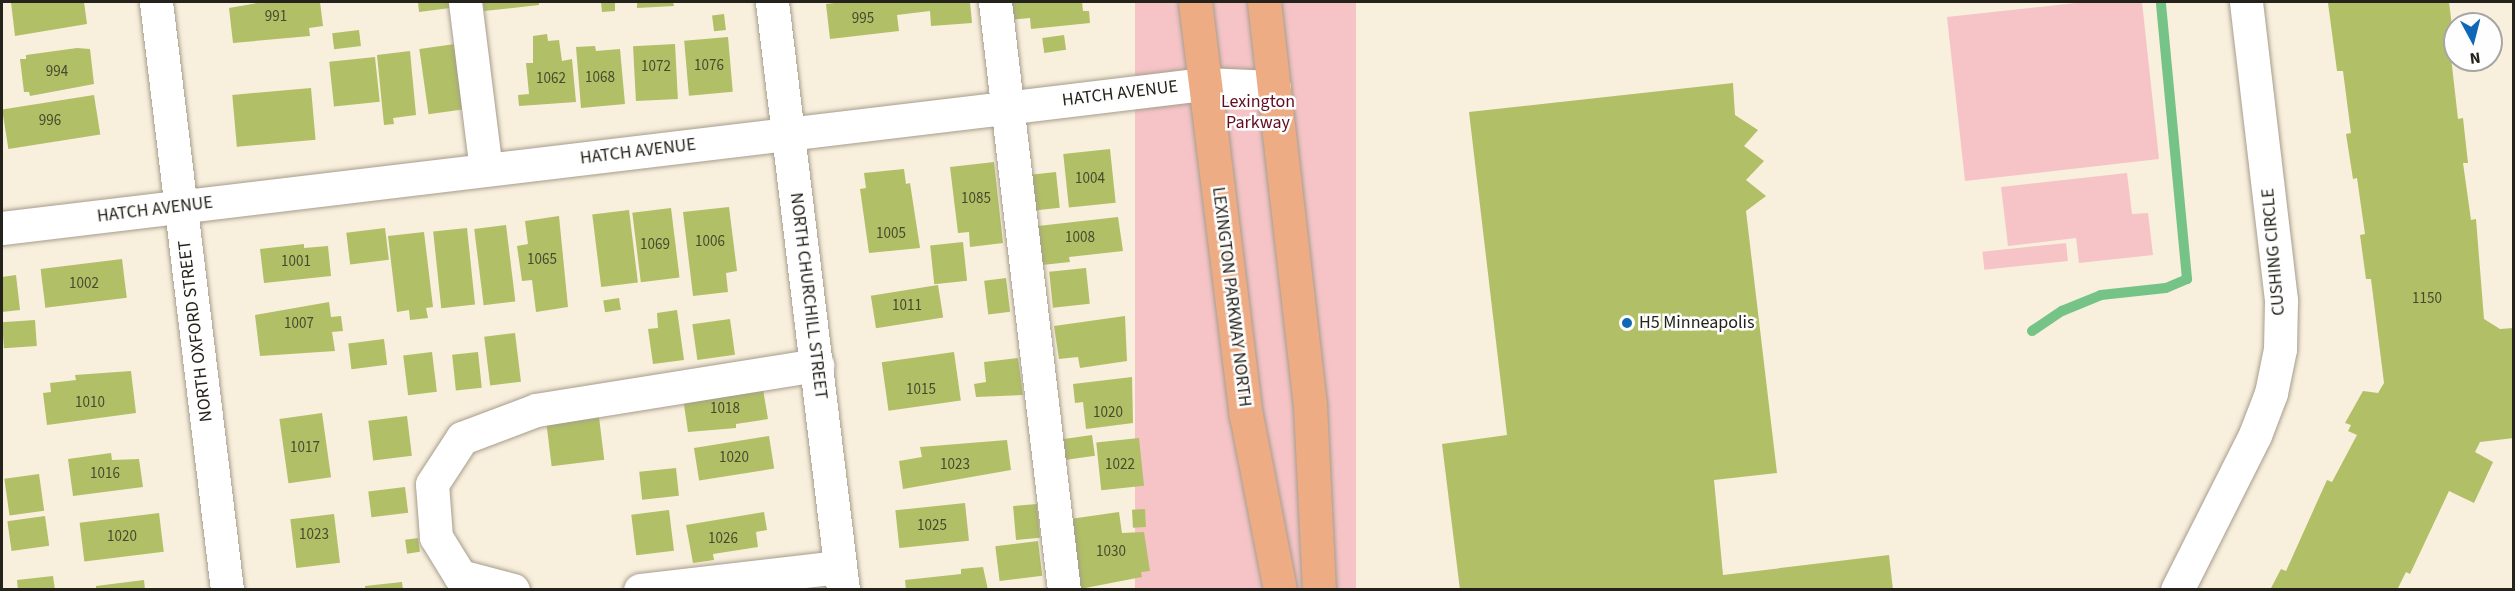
<!DOCTYPE html>
<html>
<head>
<meta charset="utf-8">
<style>
  body { margin:0 }
  #map { position:relative; width:2515px; height:591px; overflow:hidden; background:#f9efdd; font-family:"Source Sans 3",sans-serif }
  div>[style] { position:absolute }
  [style*='--x'] { left:calc(var(--x)*1px); top:calc(var(--y)*1px); width:calc(var(--w)*1px); rotate:calc(var(--a)*1deg) }
  .green>* { inset:0; background:#f6c4c7; transform-origin:0 0 }
  .stream>* { height:10px; margin:-5px; padding:0 5px; transform-origin:5px; border-radius:5px; background:#76c387 }
  .building>* { inset:0; background:#b1bf66; transform-origin:0 0 }
  .roads { filter:drop-shadow(0 0 2px #a69d8c) drop-shadow(0 0 2px #a69d8c) }
  .minor>* { height:33px; margin:-16.5px; padding:0 16.5px; transform-origin:16.5px; border-radius:16.5px; background:#fff }
  .major>* { height:33px; margin:-16.5px; padding:0 16.5px; transform-origin:16.5px; border-radius:16.5px; background:#eeac85 }
  .dots>* { width:16px; height:16px; translate:-50% -50%; box-sizing:border-box; border:3px solid #fefefe; border-radius:50% }
  span { translate:-50% -50%; white-space:nowrap; text-align:center; line-height:1.15; -webkit-text-stroke:5px #fefefe; paint-order:stroke }
  .number-label { font-size:15px; color:#48492e }
  .number-label span { -webkit-text-stroke-width:0 }
  .street-label { font-size:18px; color:#25221b }
  .park-label { font-size:18px; color:#600b1f }
  .poi-label { font-size:18px; color:#25221b }
  .left { translate:0 -50%; text-align:left }
  .frame { position:absolute; inset:0; border:3px solid #25221b; pointer-events:none }
  .north { position:absolute; left:2443px; top:12px; width:60px; height:60px; box-sizing:border-box; background:#fefefe; border:2px solid #a7a6a3; border-radius:50%; rotate:173deg; font-size:16px; font-weight:700; line-height:24px; text-align:center; color:#25221b }
  .north::after { content:''; display:block; margin:auto; width:21px; height:27px; background:#0e68b5; clip-path:polygon(50% 0,100% 100%,50% 72%,0 100%) }
</style>
</head>
<body>
<div id="map">
  <div class="green">
    <div style="left:1135px;top:2px;width:221px;height:591px"></div>
    <div style="clip-path:polygon(2085px 2px,2142px 2px,2159px 159px,1965px 181px,1947px 17px)"></div>
    <div style="clip-path:polygon(2127px 173px,2132px 214px,2148px 213px,2153px 255px,2079px 263px,2076px 238px,2008px 246px,2001px 187px)"></div>
    <div style="left:2066px;top:243px;width:18px;height:84px;rotate:84deg"></div>
  </div>
  <div class="stream">
    <div style="--x:2032;--y:331;--w:36;--a:-34"></div>
    <div style="--x:2062;--y:311;--w:42;--a:-22.3"></div>
    <div style="--x:2101;--y:295;--w:65;--a:-6.1"></div>
    <div style="--x:2166;--y:288;--w:23;--a:-23"></div>
    <div style="--x:2187;--y:279;--w:278;--a:-95.4"></div>
  </div>
  <div class="building">
    <div style="clip-path:polygon(11px 2px,84px 2px,87px 24px,15px 36px)"></div>
    <div style="clip-path:polygon(263px 2px,320px 2px,323px 26px,309px 28px,310px 36px,233px 43px,229px 8px)"></div>
    <div style="clip-path:polygon(418px 2px,449px 2px,450px 8px,419px 12px)"></div>
    <div style="clip-path:polygon(483px 2px,539px 2px,539px 5px,484px 11px)"></div>
    <div style="clip-path:polygon(601px 2px,615px 2px,615px 11px,602px 12px)"></div>
    <div style="clip-path:polygon(637px 2px,673px 2px,674px 6px,637px 8px)"></div>
    <div style="clip-path:polygon(843px 2px,970px 2px,972px 23px,931px 26px,930px 11px,897px 15px,899px 31px,830px 39px,826px 4px)"></div>
    <div style="clip-path:polygon(1006px 2px,1082px 2px,1083px 11px,1089px 11px,1090px 23px,1031px 29px,1030px 18px,1008px 20px)"></div>
    <div style="clip-path:polygon(2344px 2px,2449px 2px,2455px 50px,2455px 57px,2451px 57px,2458px 119px,2463px 118px,2468px 163px,2463px 163px,2471px 220px,2476px 219px,2484px 319px,2500px 329px,2514px 328px,2514px 438px,2480px 442px,2475px 452px,2493px 462px,2474px 503px,2449px 491px,2410px 574px,2406px 572px,2397px 590px,2270px 590px,2281px 569px,2286px 571px,2327px 480px,2332px 482px,2357px 435px,2348px 431px,2351px 425px,2345px 423px,2363px 391px,2378px 393px,2384px 383px,2371px 279px,2366px 279px,2360px 235px,2365px 234px,2357px 178px,2353px 179px,2346px 134px,2351px 133px,2343px 71px,2337px 71px,2328px 3px)"></div>
    <div style="left:724px;top:14px;width:16px;height:12px;rotate:83deg"></div>
    <div style="left:359px;top:30px;width:16px;height:27px;rotate:83deg"></div>
    <div style="clip-path:polygon(547px 34px,548px 41px,559px 40px,562px 61px,572px 59px,576px 102px,519px 106px,518px 95px,529px 94px,526px 63px,533px 63px,533px 36px)"></div>
    <div style="left:1064px;top:35px;width:15px;height:22px;rotate:82deg"></div>
    <div style="left:728px;top:37px;width:55px;height:44px;rotate:85deg"></div>
    <div style="left:455px;top:44px;width:66px;height:36px;rotate:82deg"></div>
    <div style="left:675px;top:44px;width:55px;height:42px;rotate:87deg"></div>
    <div style="clip-path:polygon(595px 46px,596px 51px,620px 49px,625px 104px,581px 108px,576px 47px)"></div>
    <div style="clip-path:polygon(77px 48px,90px 49px,94px 84px,30px 96px,29px 92px,24px 92px,20px 59px,26px 59px,26px 55px)"></div>
    <div style="clip-path:polygon(410px 51px,416px 115px,393px 118px,394px 124px,384px 125px,377px 55px)"></div>
    <div style="left:375px;top:57px;width:45px;height:46px;rotate:84deg"></div>
    <div style="clip-path:polygon(1733px 83px,1735px 115px,1758px 130px,1744px 146px,1764px 161px,1746px 180px,1766px 196px,1746px 211px,1777px 473px,1714px 480px,1723px 575px,1889px 555px,1893px 590px,1460px 590px,1442px 444px,1507px 435px,1469px 112px)"></div>
    <div style="left:311px;top:88px;width:52px;height:79px;rotate:85deg"></div>
    <div style="left:94px;top:95px;width:40px;height:93px;rotate:81deg"></div>
    <div style="left:1110px;top:149px;width:54px;height:47px;rotate:84deg"></div>
    <div style="clip-path:polygon(994px 162px,1003px 243px,970px 247px,969px 232px,958px 233px,950px 167px)"></div>
    <div style="clip-path:polygon(904px 169px,906px 184px,910px 183px,920px 248px,869px 253px,860px 189px,866px 188px,864px 173px)"></div>
    <div style="left:1056px;top:172px;width:36px;height:30px;rotate:84deg"></div>
    <div style="clip-path:polygon(729px 207px,737px 271px,726px 273px,728px 292px,693px 296px,683px 212px)"></div>
    <div style="left:671px;top:208px;width:70px;height:39px;rotate:83deg"></div>
    <div style="left:629px;top:210px;width:73px;height:37px;rotate:83deg"></div>
    <div style="clip-path:polygon(559px 216px,568px 307px,536px 312px,532px 280px,522px 281px,517px 246px,528px 244px,525px 221px)"></div>
    <div style="clip-path:polygon(1118px 217px,1123px 251px,1069px 257px,1070px 262px,1042px 265px,1038px 226px)"></div>
    <div style="left:506px;top:225px;width:77px;height:32px;rotate:83deg"></div>
    <div style="left:385px;top:228px;width:32px;height:39px;rotate:83deg"></div>
    <div style="left:467px;top:228px;width:77px;height:34px;rotate:84deg"></div>
    <div style="clip-path:polygon(424px 232px,433px 307px,426px 308px,428px 318px,410px 320px,409px 310px,397px 312px,388px 236px)"></div>
    <div style="left:963px;top:242px;width:39px;height:33px;rotate:84deg"></div>
    <div style="clip-path:polygon(304px 244px,304px 248px,328px 246px,331px 276px,264px 283px,260px 249px)"></div>
    <div style="left:122px;top:259px;width:39px;height:82px;rotate:83deg"></div>
    <div style="left:1086px;top:268px;width:36px;height:37px;rotate:84deg"></div>
    <div style="clip-path:polygon(16px 275px,20px 310px,2px 312px,2px 277px)"></div>
    <div style="left:1006px;top:278px;width:34px;height:22px;rotate:83deg"></div>
    <div style="left:938px;top:285px;width:33px;height:68px;rotate:81deg"></div>
    <div style="left:619px;top:298px;width:12px;height:16px;rotate:81deg"></div>
    <div style="clip-path:polygon(329px 302px,331px 317px,341px 316px,343px 331px,332px 332px,335px 351px,260px 356px,255px 315px)"></div>
    <div style="clip-path:polygon(677px 310px,684px 360px,653px 364px,648px 329px,658px 328px,657px 313px)"></div>
    <div style="clip-path:polygon(1125px 316px,1127px 361px,1080px 368px,1078px 357px,1059px 359px,1054px 326px)"></div>
    <div style="left:730px;top:319px;width:36px;height:38px;rotate:82deg"></div>
    <div style="left:35px;top:320px;width:26px;height:33px;rotate:86deg"></div>
    <div style="left:515px;top:333px;width:49px;height:31px;rotate:83deg"></div>
    <div style="left:384px;top:339px;width:26px;height:36px;rotate:83deg"></div>
    <div style="left:432px;top:352px;width:40px;height:29px;rotate:83deg"></div>
    <div style="left:478px;top:352px;width:36px;height:26px;rotate:84deg"></div>
    <div style="left:954px;top:352px;width:49px;height:73px;rotate:82deg"></div>
    <div style="clip-path:polygon(1018px 358px,1023px 395px,976px 397px,974px 384px,986px 382px,984px 362px)"></div>
    <div style="clip-path:polygon(131px 371px,136px 413px,47px 425px,43px 393px,51px 392px,50px 383px,76px 380px,75px 375px)"></div>
    <div style="clip-path:polygon(1132px 377px,1133px 423px,1086px 429px,1083px 402px,1075px 403px,1073px 384px)"></div>
    <div style="clip-path:polygon(763px 389px,768px 419px,736px 424px,736px 428px,688px 432px,683px 398px)"></div>
    <div style="left:322px;top:413px;width:65px;height:43px;rotate:82deg"></div>
    <div style="left:407px;top:416px;width:40px;height:39px;rotate:83deg"></div>
    <div style="left:599px;top:417px;width:43px;height:53px;rotate:83deg"></div>
    <div style="left:1092px;top:435px;width:21px;height:32px;rotate:82deg"></div>
    <div style="left:769px;top:436px;width:33px;height:76px;rotate:81deg"></div>
    <div style="left:1139px;top:438px;width:48px;height:43px;rotate:84deg"></div>
    <div style="clip-path:polygon(1007px 440px,1011px 470px,903px 489px,899px 461px,922px 457px,920px 447px)"></div>
    <div style="clip-path:polygon(111px 453px,112px 460px,139px 459px,143px 487px,73px 496px,68px 459px)"></div>
    <div style="left:676px;top:468px;width:28px;height:37px;rotate:84deg"></div>
    <div style="left:39px;top:474px;width:37px;height:35px;rotate:82deg"></div>
    <div style="left:405px;top:487px;width:26px;height:37px;rotate:83deg"></div>
    <div style="left:965px;top:503px;width:38px;height:70px;rotate:84deg"></div>
    <div style="left:1037px;top:504px;width:34px;height:24px;rotate:85deg"></div>
    <div style="left:1145px;top:509px;width:18px;height:13px;rotate:87deg"></div>
    <div style="left:669px;top:510px;width:41px;height:38px;rotate:83deg"></div>
    <div style="clip-path:polygon(764px 512px,767px 530px,756px 532px,758px 547px,713px 554px,714px 560px,693px 563px,686px 525px)"></div>
    <div style="clip-path:polygon(1119px 512px,1122px 533px,1144px 532px,1150px 571px,1141px 572px,1142px 577px,1080px 589px,1070px 519px)"></div>
    <div style="left:159px;top:513px;width:39px;height:80px;rotate:83deg"></div>
    <div style="left:334px;top:514px;width:49px;height:44px;rotate:83deg"></div>
    <div style="left:45px;top:516px;width:30px;height:38px;rotate:82deg"></div>
    <div style="left:418px;top:538px;width:14px;height:13px;rotate:82deg"></div>
    <div style="left:1038px;top:541px;width:35px;height:43px;rotate:83deg"></div>
    <div style="clip-path:polygon(983px 567px,988px 590px,906px 590px,905px 580px,961px 574px,961px 569px)"></div>
    <div style="clip-path:polygon(53px 576px,55px 590px,18px 590px,17px 580px)"></div>
    <div style="clip-path:polygon(144px 580px,145px 590px,96px 590px,96px 586px)"></div>
    <div style="clip-path:polygon(402px 582px,403px 590px,365px 590px,365px 586px)"></div>
  </div>
  <div class="roads">
    <div class="minor">
      <div style="--x:156;--y:2;--w:592;--a:83.11"></div>
      <div style="--x:465;--y:2;--w:169;--a:82.9"></div>
      <div style="--x:772;--y:2;--w:592;--a:83.11"></div>
      <div style="--x:995;--y:2;--w:592;--a:83.31"></div>
      <div style="--x:2;--y:228;--w:1211;--a:-6.83"></div>
      <div style="--x:1204;--y:84;--w:70;--a:2.5"></div>
      <div style="--x:513;--y:590;--w:55;--a:-165.2"></div>
      <div style="--x:460;--y:576;--w:46;--a:-121.6"></div>
      <div style="--x:436;--y:537;--w:53;--a:-94.3"></div>
      <div style="--x:432;--y:484;--w:55;--a:-56.9"></div>
      <div style="--x:462;--y:438;--w:79;--a:-20.7"></div>
      <div style="--x:536;--y:410;--w:285;--a:-9.1"></div>
      <div style="--x:640;--y:590;--w:201;--a:-6.6"></div>
      <div style="--x:2177;--y:590;--w:174;--a:-63.3"></div>
      <div style="--x:2255;--y:435;--w:45;--a:-69.1"></div>
      <div style="--x:2271;--y:393;--w:45;--a:-78.4"></div>
      <div style="--x:2280;--y:349;--w:49;--a:-88.8"></div>
      <div style="--x:2281;--y:300;--w:300;--a:-96.7"></div>
    </div>
    <div class="major">
      <div style="--x:1195;--y:2;--w:416;--a:83"></div>
      <div style="--x:1246;--y:415;--w:178;--a:79"></div>
      <div style="--x:1264;--y:2;--w:407;--a:83.5"></div>
      <div style="--x:1310;--y:406;--w:184;--a:87.2"></div>
    </div>
  </div>
  <div class="dots">
    <div style="left:1627px;top:323px;background:#0e68b5"></div>
  </div>
  <div class="number-label">
    <span style="left:276px;top:17px">991</span>
    <span style="left:863px;top:19px">995</span>
    <span style="left:709px;top:66px">1076</span>
    <span style="left:656px;top:67px">1072</span>
    <span style="left:57px;top:72px">994</span>
    <span style="left:600px;top:78px">1068</span>
    <span style="left:551px;top:79px">1062</span>
    <span style="left:50px;top:121px">996</span>
    <span style="left:1090px;top:179px">1004</span>
    <span style="left:976px;top:199px">1085</span>
    <span style="left:891px;top:234px">1005</span>
    <span style="left:1080px;top:238px">1008</span>
    <span style="left:710px;top:242px">1006</span>
    <span style="left:655px;top:245px">1069</span>
    <span style="left:542px;top:260px">1065</span>
    <span style="left:296px;top:262px">1001</span>
    <span style="left:84px;top:284px">1002</span>
    <span style="left:2427px;top:299px">1150</span>
    <span style="left:907px;top:306px">1011</span>
    <span style="left:299px;top:324px">1007</span>
    <span style="left:921px;top:390px">1015</span>
    <span style="left:90px;top:403px">1010</span>
    <span style="left:725px;top:409px">1018</span>
    <span style="left:1108px;top:413px">1020</span>
    <span style="left:305px;top:448px">1017</span>
    <span style="left:734px;top:458px">1020</span>
    <span style="left:955px;top:465px">1023</span>
    <span style="left:1120px;top:465px">1022</span>
    <span style="left:105px;top:474px">1016</span>
    <span style="left:932px;top:526px">1025</span>
    <span style="left:314px;top:535px">1023</span>
    <span style="left:122px;top:537px">1020</span>
    <span style="left:723px;top:539px">1026</span>
    <span style="left:1111px;top:552px">1030</span>
  </div>
  <div class="street-label">
    <span style="left:1120px;top:94px;rotate:-7deg">HATCH AVENUE</span>
    <span style="left:638px;top:152px;rotate:-7deg">HATCH AVENUE</span>
    <span style="left:155px;top:210px;rotate:-7deg">HATCH AVENUE</span>
    <span style="left:2274px;top:252px;rotate:-95deg">CUSHING CIRCLE</span>
    <span style="left:808px;top:296px;rotate:83deg">NORTH CHURCHILL STREET</span>
    <span style="left:1231px;top:297px;rotate:83deg">LEXINGTON PARKWAY NORTH</span>
    <span style="left:196px;top:331px;rotate:-97deg">NORTH OXFORD STREET</span>
  </div>
  <div class="park-label">
    <span style="left:1258px;top:113px">Lexington<br>Parkway</span>
  </div>
  <div class="poi-label">
    <span class="left" style="left:1639px;top:323px">H5 Minneapolis</span>
  </div>
  <div class="frame"></div>
  <div class="north">N</div>
</div>
</body>
</html>
